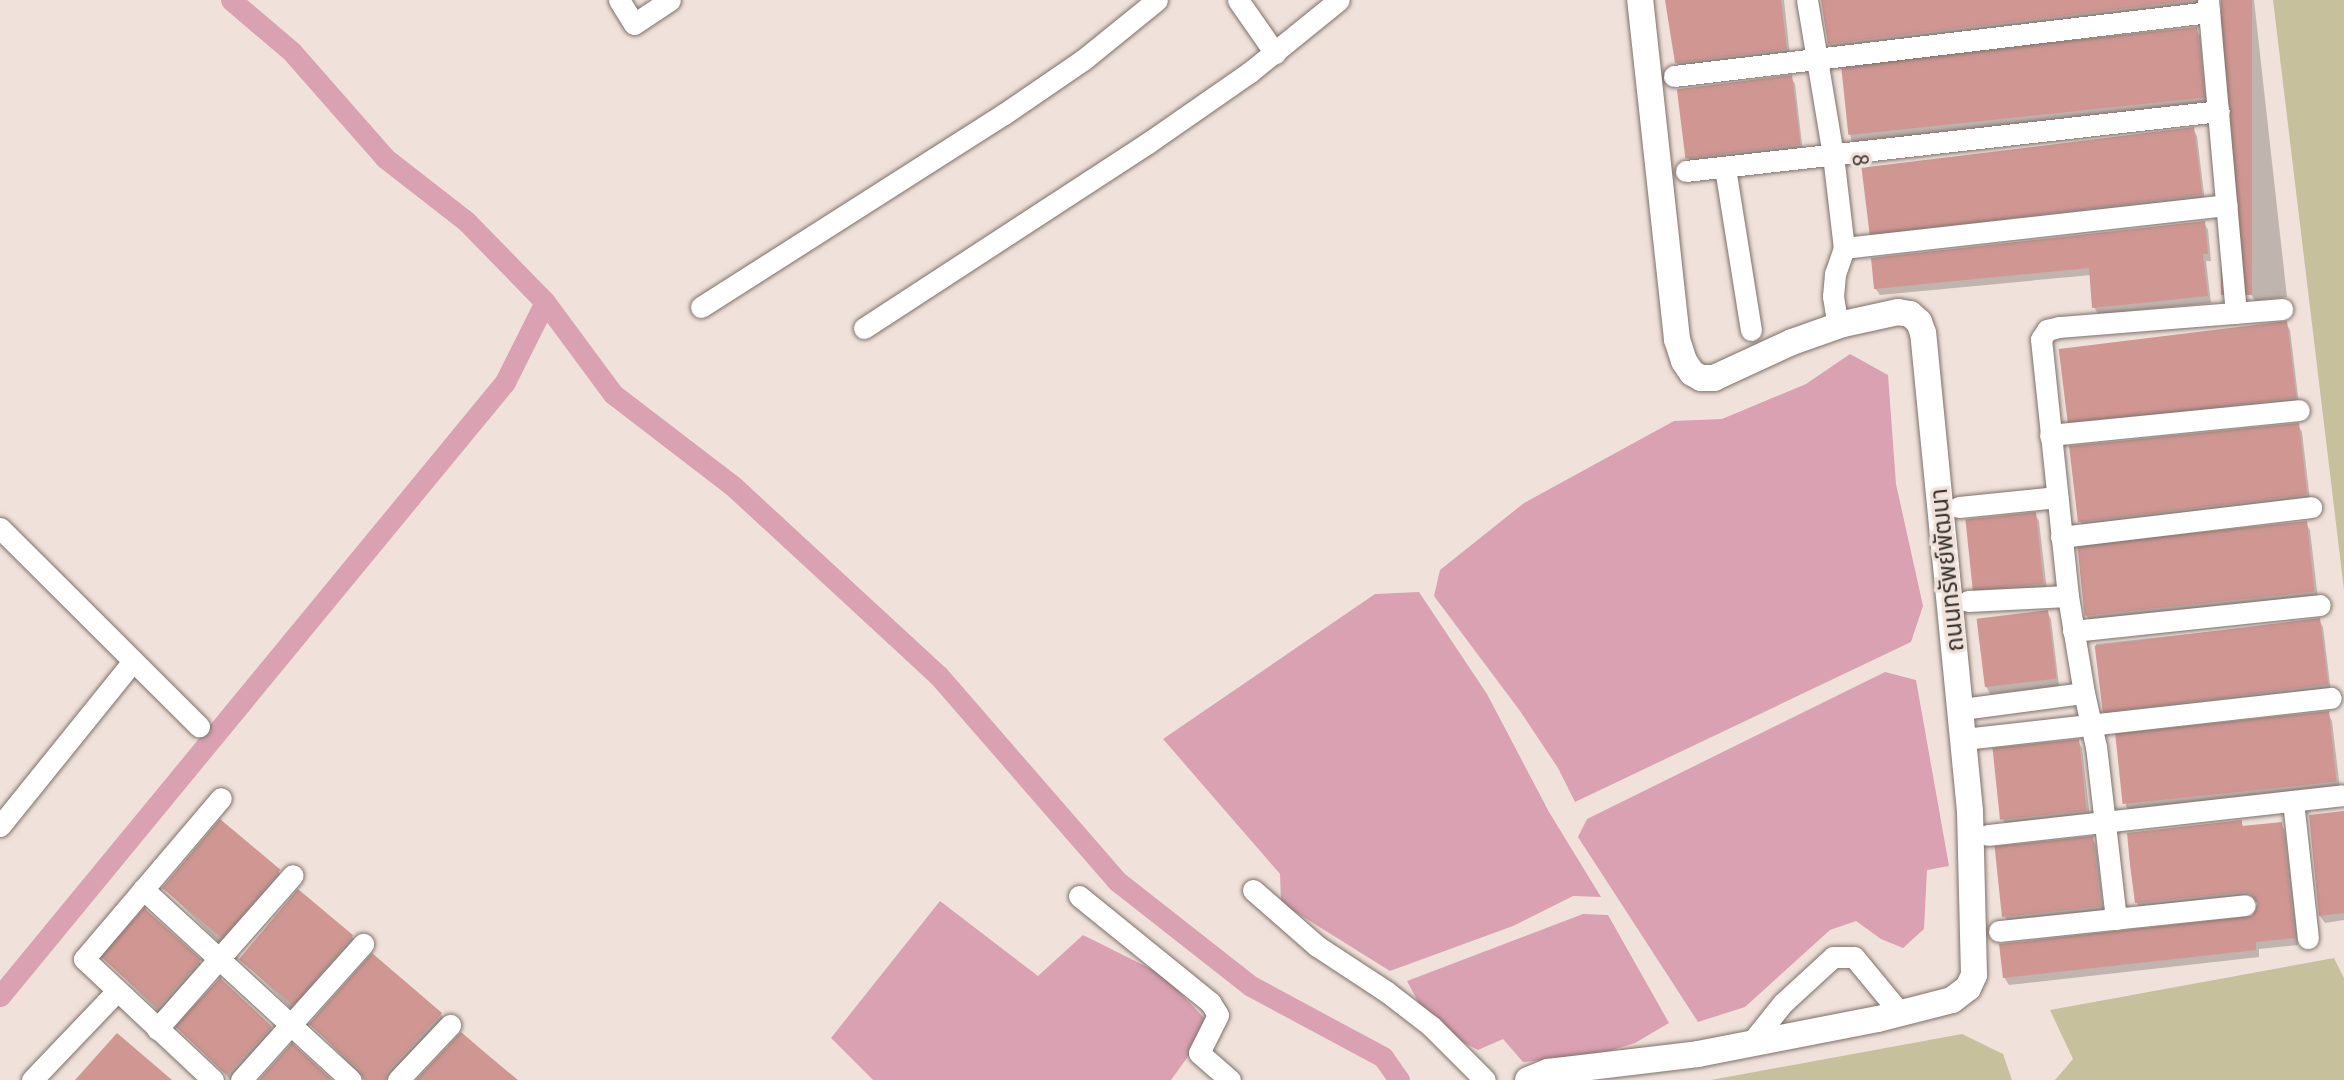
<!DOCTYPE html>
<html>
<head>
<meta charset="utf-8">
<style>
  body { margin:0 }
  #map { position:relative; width:2344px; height:1080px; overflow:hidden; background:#f0e2da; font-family:"Source Sans 3","Noto Sans Thai",sans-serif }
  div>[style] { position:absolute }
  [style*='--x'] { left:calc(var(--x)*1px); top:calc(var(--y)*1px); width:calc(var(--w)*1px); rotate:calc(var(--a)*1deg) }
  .green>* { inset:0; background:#c6c09d }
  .water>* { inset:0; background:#d9a1b2 }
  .shadow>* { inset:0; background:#0003 }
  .canal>* { height:21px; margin:-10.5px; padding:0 10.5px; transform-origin:10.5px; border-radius:10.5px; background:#d9a1b2 }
  .building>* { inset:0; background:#d09792; transform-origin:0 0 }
  .roads { filter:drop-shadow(0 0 2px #7d706a) drop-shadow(0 0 2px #7d706a) }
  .minor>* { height:21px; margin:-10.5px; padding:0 10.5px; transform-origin:10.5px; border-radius:10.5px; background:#fff }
  .tertiary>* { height:26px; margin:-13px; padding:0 13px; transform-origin:13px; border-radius:13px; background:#fff }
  span { translate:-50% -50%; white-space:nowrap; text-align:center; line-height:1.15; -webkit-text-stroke:7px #f0e2da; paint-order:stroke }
  .street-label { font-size:24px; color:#383330 }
</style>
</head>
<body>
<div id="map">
  <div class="green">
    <div style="clip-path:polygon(2273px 0,2344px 0,2344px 590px)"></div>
    <div style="clip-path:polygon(2334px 958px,2344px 978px,2344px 1080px,2055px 1080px,2073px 1059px,2050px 1010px)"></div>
    <div style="clip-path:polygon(1962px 1034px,2003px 1054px,2012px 1080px,1711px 1080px)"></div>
  </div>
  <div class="water">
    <div style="clip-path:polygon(1850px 354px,1888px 375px,1896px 484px,1923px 606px,1911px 642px,1575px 802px,1558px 768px,1520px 711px,1434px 596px,1440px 570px,1524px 503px,1674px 421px,1722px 419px,1806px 384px)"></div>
    <div style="clip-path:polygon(1419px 592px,1487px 694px,1549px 812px,1601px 897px,1573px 896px,1513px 926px,1390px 971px,1281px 903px,1280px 874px,1163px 739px,1375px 594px)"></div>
    <div style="clip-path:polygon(1885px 672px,1916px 680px,1949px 866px,1927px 870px,1924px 929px,1903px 948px,1881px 939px,1856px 921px,1830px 930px,1745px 1007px,1698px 1022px,1578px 837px,1587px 819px)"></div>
    <div style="clip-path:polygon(940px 901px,1038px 976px,1083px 935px,1163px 975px,1211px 1025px,1171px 1080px,873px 1080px,831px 1038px)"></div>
    <div style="clip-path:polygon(1583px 914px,1608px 915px,1669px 1023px,1635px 1043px,1596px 1055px,1523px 1062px,1503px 1039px,1478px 1050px,1431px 1026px,1407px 981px)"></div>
  </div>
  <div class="shadow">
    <div style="clip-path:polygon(1667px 0,1784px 0,1790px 56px,1680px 69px,1676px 62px)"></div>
    <div style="clip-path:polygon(1823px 0,2203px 0,2199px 7px,1834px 51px,1829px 44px)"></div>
    <div style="clip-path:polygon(2223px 0,2254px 0,2287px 297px,2255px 301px,2251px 294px)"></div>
    <div style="clip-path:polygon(2196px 29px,2200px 36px,2207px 105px,1855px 146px,1851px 139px,1843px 71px)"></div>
    <div style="clip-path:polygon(1791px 77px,1795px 84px,1803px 152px,1691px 163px,1687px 156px)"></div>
    <div style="clip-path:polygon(2193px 129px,2197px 136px,2205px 202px,1875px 239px,1871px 231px)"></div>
    <div style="clip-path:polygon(2204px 223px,2208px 230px,2211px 261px,2206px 261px,2211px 303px,2098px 314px,2094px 307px,2091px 275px,1880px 295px,1875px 288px)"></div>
    <div style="clip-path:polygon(2286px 323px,2290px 330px,2299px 404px,2072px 427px,2068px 420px)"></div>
    <div style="clip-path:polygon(2298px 425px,2302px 432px,2310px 500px,2084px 528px,2080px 521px)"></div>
    <div style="clip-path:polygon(2035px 514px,2039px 521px,2047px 591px,1978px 594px,1974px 587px)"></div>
    <div style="clip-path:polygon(2306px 523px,2310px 530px,2318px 599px,2091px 623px,2087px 616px,2080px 550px)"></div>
    <div style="clip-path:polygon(2047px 612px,2051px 619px,2059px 686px,1990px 694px,1986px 686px)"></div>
    <div style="clip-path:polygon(2319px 620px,2323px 627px,2331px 692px,2107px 717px,2103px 710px,2096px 644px)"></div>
    <div style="clip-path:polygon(2328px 713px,2332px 721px,2340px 789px,2130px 813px,2126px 806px,2117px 737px)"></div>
    <div style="clip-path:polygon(2078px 741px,2082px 748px,2090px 818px,2007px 827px,2003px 820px)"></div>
    <div style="clip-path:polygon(2344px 813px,2344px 920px,2325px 923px,2320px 916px)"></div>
    <div style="clip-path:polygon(2241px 821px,2244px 828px,2281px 824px,2285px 831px,2298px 945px,2259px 949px,2259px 957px,2009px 985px,2004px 977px,2253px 918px,2259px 904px,2249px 899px,2141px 910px,2137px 903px,2129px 834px)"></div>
    <div style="clip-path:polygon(2092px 838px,2096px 845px,2104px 914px,2009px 924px,2005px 917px)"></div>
    <div style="clip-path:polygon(278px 871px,283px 878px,223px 946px,164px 888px)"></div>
    <div style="clip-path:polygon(298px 891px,352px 936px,356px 944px,295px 1012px,240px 958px)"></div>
    <div style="clip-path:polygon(104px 958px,199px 961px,203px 968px,162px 1015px)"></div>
    <div style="clip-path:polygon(441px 1014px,445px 1021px,391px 1080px,365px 1080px,311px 1024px)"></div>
    <div style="clip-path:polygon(271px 1027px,275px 1034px,231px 1080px,178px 1028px)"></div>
  </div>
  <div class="canal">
    <div style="--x:231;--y:0;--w:80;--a:40.4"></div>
    <div style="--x:292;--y:52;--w:141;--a:48.7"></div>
    <div style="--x:385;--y:158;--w:103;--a:37.9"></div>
    <div style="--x:466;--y:221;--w:113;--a:45.7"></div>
    <div style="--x:545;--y:302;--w:114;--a:53.5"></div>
    <div style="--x:613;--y:394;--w:151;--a:37.5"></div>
    <div style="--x:733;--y:486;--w:279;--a:42.7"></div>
    <div style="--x:938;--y:675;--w:273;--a:49"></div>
    <div style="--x:1117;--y:881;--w:170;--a:38.1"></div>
    <div style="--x:1251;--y:986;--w:150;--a:28.3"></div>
    <div style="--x:1383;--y:1057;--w:28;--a:55"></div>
    <div style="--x:0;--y:996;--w:795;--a:-50.56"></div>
    <div style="--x:505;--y:382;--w:89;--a:-63.4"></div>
  </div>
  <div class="building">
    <div style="clip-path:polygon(1665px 0,1781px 0,1787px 49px,1675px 63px)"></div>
    <div style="clip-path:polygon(1821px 0,2195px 0,1828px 44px)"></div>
    <div style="left:2221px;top:0;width:31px;height:295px"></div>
    <div style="left:2197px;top:27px;width:71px;height:358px;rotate:84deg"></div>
    <div style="left:1792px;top:75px;width:70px;height:116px;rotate:83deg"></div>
    <div style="left:2194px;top:127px;width:68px;height:335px;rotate:83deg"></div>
    <div style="clip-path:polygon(2205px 221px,2208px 254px,2203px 254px,2208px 296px,2092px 308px,2089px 268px,1874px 289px,1871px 258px)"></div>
    <div style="left:2287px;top:321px;width:77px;height:230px;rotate:83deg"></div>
    <div style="clip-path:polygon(2299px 423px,2307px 493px,2304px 495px,2078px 522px,2069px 446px)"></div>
    <div style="left:2036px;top:512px;width:72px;height:71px;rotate:84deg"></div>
    <div style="left:2307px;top:521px;width:71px;height:231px;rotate:84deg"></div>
    <div style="left:2048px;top:610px;width:69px;height:72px;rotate:83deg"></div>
    <div style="left:2320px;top:618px;width:67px;height:227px;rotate:83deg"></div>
    <div style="left:2329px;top:711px;width:71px;height:215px;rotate:84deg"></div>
    <div style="left:2079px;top:739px;width:72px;height:87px;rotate:84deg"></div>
    <div style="clip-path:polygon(2344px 811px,2344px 913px,2319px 916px,2309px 815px)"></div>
    <div style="left:220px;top:819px;width:79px;height:90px;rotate:40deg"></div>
    <div style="clip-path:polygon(2242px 820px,2242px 826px,2282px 822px,2295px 938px,2256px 942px,2256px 950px,2003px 978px,1999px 944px,2252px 916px,2258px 903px,2251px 893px,2244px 892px,2135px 903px,2130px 865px,2127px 833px)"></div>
    <div style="left:2093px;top:836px;width:71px;height:99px;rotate:84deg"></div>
    <div style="left:298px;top:889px;width:72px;height:92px;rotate:40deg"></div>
    <div style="left:144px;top:908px;width:77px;height:65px;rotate:42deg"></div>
    <div style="clip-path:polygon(372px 953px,442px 1013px,388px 1071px,385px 1080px,364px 1080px,360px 1070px,309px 1024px)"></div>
    <div style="left:220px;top:978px;width:71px;height:66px;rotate:43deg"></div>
    <div style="clip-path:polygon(461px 1032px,489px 1056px,518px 1080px,416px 1080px)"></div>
    <div style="clip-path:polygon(117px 1033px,172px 1080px,75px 1080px)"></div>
    <div style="clip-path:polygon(292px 1043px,332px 1080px,259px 1080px)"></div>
  </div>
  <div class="roads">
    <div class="minor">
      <div style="--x:619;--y:0;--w:28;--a:58"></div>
      <div style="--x:634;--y:24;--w:43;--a:-33.7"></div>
      <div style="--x:1238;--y:0;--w:65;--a:55.1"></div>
      <div style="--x:1807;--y:0;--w:157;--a:80.5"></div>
      <div style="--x:1833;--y:155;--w:94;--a:83.3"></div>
      <div style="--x:1844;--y:248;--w:28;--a:109"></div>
      <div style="--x:1835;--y:274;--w:22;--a:95"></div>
      <div style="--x:1833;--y:296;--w:30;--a:81"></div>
      <div style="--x:2208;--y:0;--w:314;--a:84.9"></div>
      <div style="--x:1674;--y:76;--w:539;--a:-6.82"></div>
      <div style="--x:1725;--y:168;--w:164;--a:80.9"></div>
      <div style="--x:1686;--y:171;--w:536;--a:-6.42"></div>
      <div style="--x:1844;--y:248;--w:385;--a:-6.4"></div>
      <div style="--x:701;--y:307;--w:359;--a:-32.5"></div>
      <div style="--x:1004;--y:114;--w:96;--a:-34.4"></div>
      <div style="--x:1083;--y:60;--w:95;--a:-39"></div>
      <div style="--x:864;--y:328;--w:339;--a:-33.1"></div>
      <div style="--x:1148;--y:143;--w:124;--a:-34.8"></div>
      <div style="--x:1250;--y:72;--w:114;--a:-39"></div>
      <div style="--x:2050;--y:435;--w:250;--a:-5.7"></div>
      <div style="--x:1959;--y:507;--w:99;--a:-5.8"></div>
      <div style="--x:0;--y:528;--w:281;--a:44.9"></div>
      <div style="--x:2061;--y:537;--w:252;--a:-6.8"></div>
      <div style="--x:1968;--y:601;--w:100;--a:-2.9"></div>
      <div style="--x:2073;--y:631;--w:248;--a:-6"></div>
      <div style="--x:1962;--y:709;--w:123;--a:-7.5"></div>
      <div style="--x:1964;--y:739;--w:369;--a:-6.4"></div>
      <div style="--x:2293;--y:801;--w:138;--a:83.8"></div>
      <div style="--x:0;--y:826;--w:212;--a:-51.1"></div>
      <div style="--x:1988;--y:835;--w:356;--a:-6.4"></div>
      <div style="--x:143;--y:889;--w:282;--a:42.6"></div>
      <div style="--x:1253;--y:890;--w:85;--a:41.2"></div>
      <div style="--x:1317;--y:946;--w:84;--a:33.3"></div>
      <div style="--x:1387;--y:992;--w:56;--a:37.7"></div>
      <div style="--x:1431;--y:1026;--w:76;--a:45"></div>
      <div style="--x:1079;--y:896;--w:169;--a:39"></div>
      <div style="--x:1210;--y:1002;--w:15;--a:58"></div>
      <div style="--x:1218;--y:1015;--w:42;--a:116.6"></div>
      <div style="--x:1199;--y:1053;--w:41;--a:41.1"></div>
      <div style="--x:2116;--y:919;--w:173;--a:-96.6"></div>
      <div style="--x:2096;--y:747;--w:55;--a:-102.5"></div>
      <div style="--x:2084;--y:693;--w:98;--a:-99.4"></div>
      <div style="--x:2068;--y:596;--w:258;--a:-96"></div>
      <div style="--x:2041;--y:339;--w:11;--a:-56"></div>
      <div style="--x:2047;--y:330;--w:12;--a:-14"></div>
      <div style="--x:2059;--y:327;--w:224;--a:-4.6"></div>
      <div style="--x:1999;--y:931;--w:247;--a:-6"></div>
      <div style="--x:157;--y:1029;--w:205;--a:-48.6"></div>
      <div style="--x:1750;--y:1044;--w:53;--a:-51.2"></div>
      <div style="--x:1783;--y:1003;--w:68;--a:-42.6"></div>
      <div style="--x:1833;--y:957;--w:21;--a:0"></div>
      <div style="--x:1854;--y:957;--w:74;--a:50.5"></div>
      <div style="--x:32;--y:1080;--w:123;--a:-46.3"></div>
      <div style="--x:213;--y:1080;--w:177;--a:-136.8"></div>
      <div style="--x:84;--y:959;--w:211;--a:-49.6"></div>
      <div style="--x:241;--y:1080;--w:183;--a:-48.1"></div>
      <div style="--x:398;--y:1080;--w:76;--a:-46.6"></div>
    </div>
    <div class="tertiary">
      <div style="--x:1528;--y:1080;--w:22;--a:-22"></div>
      <div style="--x:1548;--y:1072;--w:151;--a:-6.8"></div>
      <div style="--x:1698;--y:1054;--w:183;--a:-11"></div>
      <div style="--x:1878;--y:1019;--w:76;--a:-14.4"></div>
      <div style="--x:1952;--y:1000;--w:20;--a:-37"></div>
      <div style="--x:1968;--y:988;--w:14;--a:-65"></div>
      <div style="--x:1974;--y:975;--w:164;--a:-91.4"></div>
      <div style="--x:1970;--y:811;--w:480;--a:-95.6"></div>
      <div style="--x:1923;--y:333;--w:12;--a:-110"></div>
      <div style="--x:1919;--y:322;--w:12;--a:-138"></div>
      <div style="--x:1910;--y:314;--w:12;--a:-171"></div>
      <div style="--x:1898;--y:312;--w:56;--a:167.7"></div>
      <div style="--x:1843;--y:324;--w:54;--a:160.6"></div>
      <div style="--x:1792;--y:342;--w:86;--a:155.2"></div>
      <div style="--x:1714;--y:378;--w:13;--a:180"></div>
      <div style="--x:1701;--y:378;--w:10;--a:-151"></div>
      <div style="--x:1692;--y:373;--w:14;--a:-124"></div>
      <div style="--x:1684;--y:361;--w:23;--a:-108"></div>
      <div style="--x:1677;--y:339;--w:341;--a:-96.2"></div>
    </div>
  </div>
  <div class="street-label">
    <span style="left:1860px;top:160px;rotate:83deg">8</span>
    <span style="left:1948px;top:570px;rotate:-96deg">ถนนทรัพย์พัฒนา</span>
  </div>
</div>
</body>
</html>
